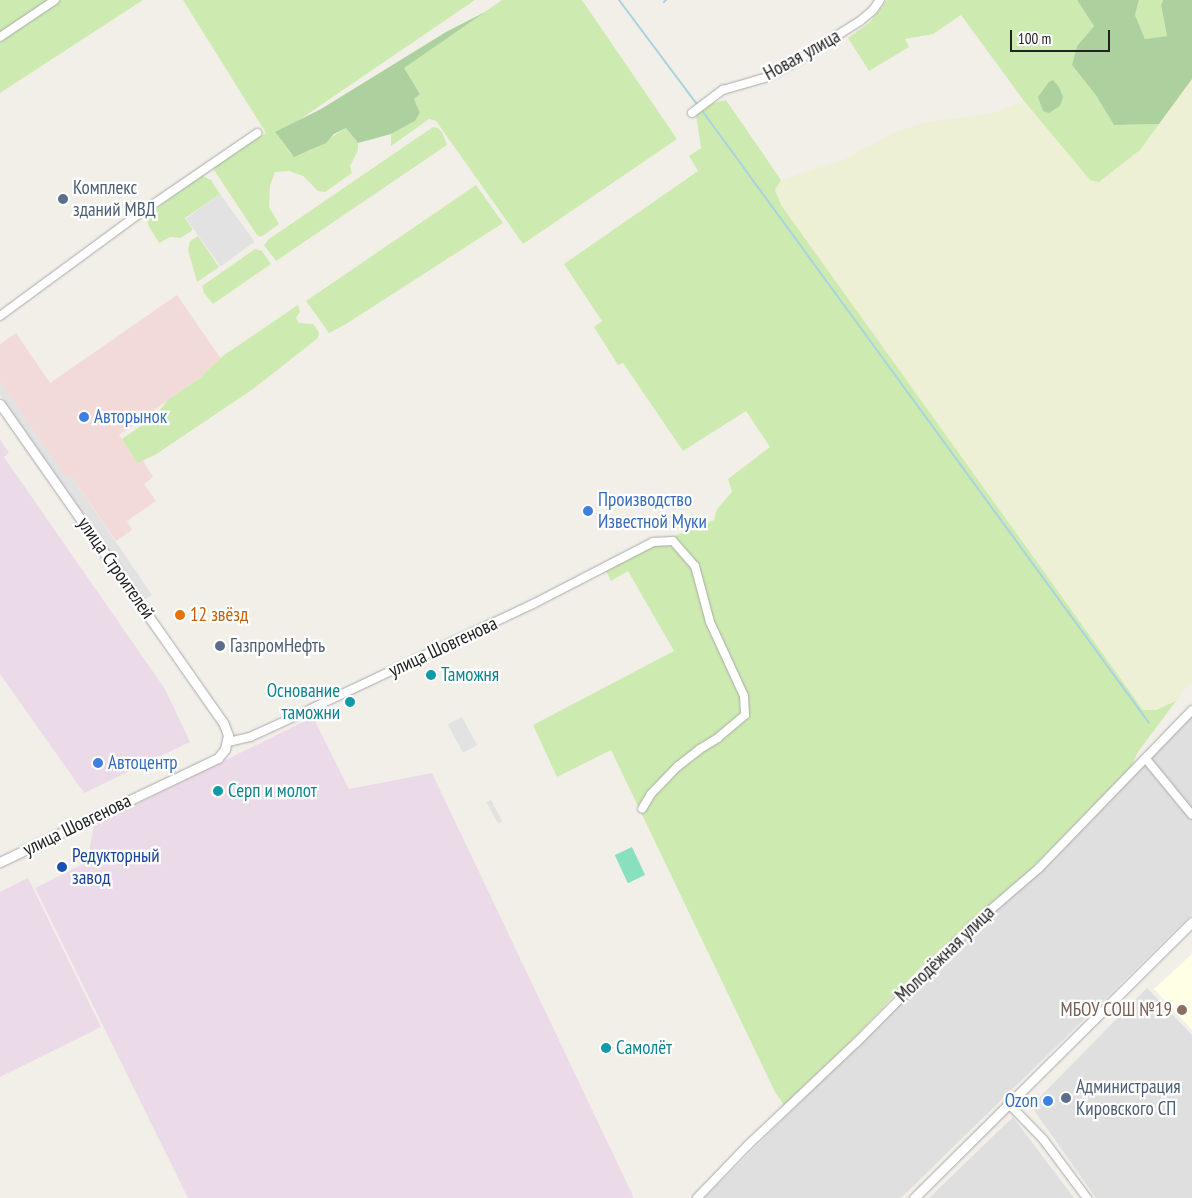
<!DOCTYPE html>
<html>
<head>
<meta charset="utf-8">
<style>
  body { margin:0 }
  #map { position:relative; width:1192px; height:1198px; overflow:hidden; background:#f2efe9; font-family:"PT Sans Narrow",sans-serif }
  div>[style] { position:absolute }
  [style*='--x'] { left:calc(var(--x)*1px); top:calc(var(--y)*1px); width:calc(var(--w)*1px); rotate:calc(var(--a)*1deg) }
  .residential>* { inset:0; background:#e0dfdf }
  .commercial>* { inset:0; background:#f2dad9 }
  .industrial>* { inset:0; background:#ebdbe8 }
  .education>* { inset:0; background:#ffffe5 }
  .farmland>* { inset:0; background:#eef0d5 }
  .grass>* { inset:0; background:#cdebb0 }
  .forest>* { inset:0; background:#add19e }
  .pitch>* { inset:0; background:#88e0be; transform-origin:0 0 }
  .parking>* { inset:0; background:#e2e2e2; transform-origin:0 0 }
  .stream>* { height:2px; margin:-1px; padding:0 1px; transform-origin:1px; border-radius:1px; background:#aad3df }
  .roads { filter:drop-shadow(0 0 1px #a9a9a9) drop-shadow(0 0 1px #a9a9a9) }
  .minor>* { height:8px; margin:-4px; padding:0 4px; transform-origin:4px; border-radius:4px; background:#fff }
  .tertiary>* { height:9px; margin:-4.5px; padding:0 4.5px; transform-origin:4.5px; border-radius:4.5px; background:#fff }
  .dots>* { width:14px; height:14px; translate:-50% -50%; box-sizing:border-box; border:2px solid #fff; border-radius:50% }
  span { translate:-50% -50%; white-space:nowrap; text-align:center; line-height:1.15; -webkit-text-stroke:4.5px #fff; paint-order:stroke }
  .street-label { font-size:19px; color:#222 }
  .service-label { font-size:19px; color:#4e5e75 }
  .left { translate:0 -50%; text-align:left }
  .shop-label { font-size:19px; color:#366cbe }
  .right { translate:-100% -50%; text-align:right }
  .food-label { font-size:19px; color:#c56008 }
  .culture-label { font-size:19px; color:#0d838f }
  .transit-label { font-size:19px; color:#164399 }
  .education-label { font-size:19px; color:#785e54 }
  .scale { position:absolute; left:1010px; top:30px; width:100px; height:22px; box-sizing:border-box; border:2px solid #222; border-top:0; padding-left:6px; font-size:15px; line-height:18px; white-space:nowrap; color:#222; -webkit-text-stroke:4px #fff; paint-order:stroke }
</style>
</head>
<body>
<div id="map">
  <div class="residential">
    <div style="clip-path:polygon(1192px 712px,1192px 914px,901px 1198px,704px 1198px)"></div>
    <div style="clip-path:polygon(1147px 988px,1192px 1035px,1192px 1198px,1096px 1198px,1031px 1106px)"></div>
    <div style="clip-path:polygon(1013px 1117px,1074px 1198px,929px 1198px)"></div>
  </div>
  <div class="commercial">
    <div style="clip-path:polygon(177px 295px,221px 359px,201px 377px,119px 435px,137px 462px,142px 459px,153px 477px,144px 484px,156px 501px,127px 521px,132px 530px,116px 541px,71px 476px,67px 479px,0 382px,0 344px,16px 333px,50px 383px)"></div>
  </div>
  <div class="industrial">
    <div style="clip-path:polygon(0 439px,9px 453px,4px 457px,165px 689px,190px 742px,84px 793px,0 674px)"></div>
    <div style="clip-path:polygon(313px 717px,349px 789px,432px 773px,634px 1198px,188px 1198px,35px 888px,87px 862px,94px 825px)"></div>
    <div style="clip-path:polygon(28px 878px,101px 1027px,0 1077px,0 892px)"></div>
  </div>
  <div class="education">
    <div style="clip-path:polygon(1192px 954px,1192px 1030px,1154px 989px)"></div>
  </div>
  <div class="farmland">
    <div style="clip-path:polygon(1192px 79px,1192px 681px,1176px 701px,1156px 710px,1143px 710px,781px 205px,775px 190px,781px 180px,845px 159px,895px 132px,921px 123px,992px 113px,1024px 101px,1090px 180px,1140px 150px)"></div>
  </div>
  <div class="grass">
    <div style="clip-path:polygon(0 0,143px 0,0 93px)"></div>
    <div style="clip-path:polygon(183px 0,475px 0,277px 135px,291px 154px,310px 151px,346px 128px,358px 143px,358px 150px,350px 166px,352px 173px,325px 192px,318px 191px,303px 176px,289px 171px,275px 172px,270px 186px,269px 207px,279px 224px,261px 237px,257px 235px,212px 167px,266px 133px)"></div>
    <div style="clip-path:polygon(502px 0,582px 0,677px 139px,523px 244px,436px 121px,429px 119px,391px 146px,391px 134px,415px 121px,420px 113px,414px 99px,420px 93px,403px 68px)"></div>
    <div style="clip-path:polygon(887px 0,1077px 0,1094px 26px,1077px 46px,1073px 65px,1095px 94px,1114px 125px,1159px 124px,1140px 150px,1099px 182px,1090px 180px,1024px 101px,961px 15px,933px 34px,905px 39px,909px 47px,869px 71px,848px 38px,870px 22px)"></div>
    <div style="clip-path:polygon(1139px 0,1163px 0,1161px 5px,1167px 36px,1145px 39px,1135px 15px)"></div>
    <div style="clip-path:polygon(726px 100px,781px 180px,775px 190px,781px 205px,1143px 710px,1156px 710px,1176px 701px,1138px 752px,1131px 767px,1028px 872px,920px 968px,855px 1037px,784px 1105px,775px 1092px,611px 750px,557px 777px,533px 725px,674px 651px,628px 571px,611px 581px,606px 571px,659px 542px,714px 520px,717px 509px,732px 492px,728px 479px,770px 447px,746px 411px,683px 451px,623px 363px,618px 365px,594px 327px,602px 321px,564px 264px,698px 171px,689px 156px,701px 148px,696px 115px,710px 104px)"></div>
    <div style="clip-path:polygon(433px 127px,438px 128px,442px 132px,447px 145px,276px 261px,264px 245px,269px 239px)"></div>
    <div style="clip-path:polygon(201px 175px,211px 180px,220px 194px,185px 218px,193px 230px,180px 238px,170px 237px,159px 243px,148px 225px,147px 216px)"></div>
    <div style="clip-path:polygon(476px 185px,503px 223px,346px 324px,329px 333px,306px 301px)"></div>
    <div style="clip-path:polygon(198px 236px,219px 267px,197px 282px,188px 250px,190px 241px)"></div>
    <div style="clip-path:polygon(255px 249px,262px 251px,271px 264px,213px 304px,204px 293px,202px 286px)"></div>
    <div style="clip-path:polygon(298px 305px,300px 312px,296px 318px,299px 323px,313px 324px,319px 332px,318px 338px,253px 389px,155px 455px,137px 463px,122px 439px,155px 416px,168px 400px,201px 377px,224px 355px)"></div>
  </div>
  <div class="forest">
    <div style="clip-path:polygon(1077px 0,1139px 0,1135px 15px,1145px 39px,1167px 36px,1161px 5px,1163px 0,1192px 0,1192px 79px,1159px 124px,1114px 125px,1095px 94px,1072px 65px,1077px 46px,1094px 26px)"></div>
    <div style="clip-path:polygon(485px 12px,404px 68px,420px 94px,414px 99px,420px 113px,415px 121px,391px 134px,358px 143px,346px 128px,334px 134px,326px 143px,294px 157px,275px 132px,321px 109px,446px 32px)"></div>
    <div style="clip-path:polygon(1053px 80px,1059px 87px,1063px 97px,1060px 106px,1049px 113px,1043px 111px,1038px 97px,1049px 82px)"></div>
  </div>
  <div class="pitch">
    <div style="left:632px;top:847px;width:31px;height:19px;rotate:65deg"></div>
  </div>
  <div class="parking">
    <div style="left:220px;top:194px;width:59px;height:42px;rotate:54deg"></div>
    <div style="clip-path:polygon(0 382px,67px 478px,71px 476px,152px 595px,144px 600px,0 395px)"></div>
    <div style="left:462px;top:717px;width:32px;height:16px;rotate:62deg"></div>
    <div style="left:491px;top:800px;width:24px;height:5px;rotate:62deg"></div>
  </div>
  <div class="stream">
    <div style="--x:619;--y:0;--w:129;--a:53.2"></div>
    <div style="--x:664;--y:2;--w:3;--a:-45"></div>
    <div style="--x:703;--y:112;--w:756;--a:53.87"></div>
  </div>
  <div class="roads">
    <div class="minor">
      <div style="--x:0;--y:37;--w:66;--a:-33.9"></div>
      <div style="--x:692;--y:113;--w:39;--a:-37"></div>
      <div style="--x:723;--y:90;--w:47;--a:-16.1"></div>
      <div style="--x:768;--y:77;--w:31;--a:-29"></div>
      <div style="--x:795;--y:62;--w:77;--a:-32.2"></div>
      <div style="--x:860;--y:21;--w:17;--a:-40"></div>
      <div style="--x:873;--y:10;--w:12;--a:-55"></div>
      <div style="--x:0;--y:316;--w:169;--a:-36.3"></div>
      <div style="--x:136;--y:216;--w:147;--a:-34.4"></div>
      <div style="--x:228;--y:742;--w:23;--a:-13"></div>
      <div style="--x:250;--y:737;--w:55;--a:-24.7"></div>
      <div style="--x:300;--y:714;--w:258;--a:-25.3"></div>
      <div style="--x:533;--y:604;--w:135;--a:-27.3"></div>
      <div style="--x:653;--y:542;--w:20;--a:-3"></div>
      <div style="--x:673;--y:541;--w:33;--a:49"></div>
      <div style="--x:695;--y:566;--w:58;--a:75"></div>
      <div style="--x:710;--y:622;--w:81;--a:65.3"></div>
      <div style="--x:744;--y:696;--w:19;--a:87"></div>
      <div style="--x:745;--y:715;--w:35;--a:140"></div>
      <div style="--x:718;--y:738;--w:21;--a:149"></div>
      <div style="--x:700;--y:749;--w:28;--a:142"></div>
      <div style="--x:678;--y:766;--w:39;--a:134"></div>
      <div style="--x:651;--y:794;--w:17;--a:121"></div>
      <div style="--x:1146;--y:759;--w:72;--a:50.6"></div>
      <div style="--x:1008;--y:1103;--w:50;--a:45.8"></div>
      <div style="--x:1043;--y:1139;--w:74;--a:53.3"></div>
      <div style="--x:697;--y:1198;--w:74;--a:-46.1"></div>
      <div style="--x:748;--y:1145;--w:150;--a:-43.4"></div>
      <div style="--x:857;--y:1042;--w:166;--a:-45.2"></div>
      <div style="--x:974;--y:924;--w:86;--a:-40.7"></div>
      <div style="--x:1039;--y:868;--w:220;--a:-45.9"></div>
    </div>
    <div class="tertiary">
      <div style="--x:0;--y:404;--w:388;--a:55"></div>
      <div style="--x:223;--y:722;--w:14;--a:69"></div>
      <div style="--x:228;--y:735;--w:14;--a:102"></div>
      <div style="--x:225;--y:749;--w:11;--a:128"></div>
      <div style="--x:218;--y:758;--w:242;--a:154.5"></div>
      <div style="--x:914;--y:1198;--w:392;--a:-44.8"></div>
    </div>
  </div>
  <div class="dots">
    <div style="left:63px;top:199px;background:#5c6f8a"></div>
    <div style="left:84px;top:417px;background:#3f7fe0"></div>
    <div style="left:588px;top:511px;background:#3f7fe0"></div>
    <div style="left:180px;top:615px;background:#e8710a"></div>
    <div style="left:220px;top:646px;background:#5c6f8a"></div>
    <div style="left:431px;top:675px;background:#0f9aa8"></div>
    <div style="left:350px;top:702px;background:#0f9aa8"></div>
    <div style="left:98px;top:763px;background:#3f7fe0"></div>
    <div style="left:218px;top:791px;background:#0f9aa8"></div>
    <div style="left:62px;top:867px;background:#1a4fb4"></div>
    <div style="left:1182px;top:1010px;background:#8d6e63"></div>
    <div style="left:606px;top:1048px;background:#0f9aa8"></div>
    <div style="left:1066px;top:1098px;background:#5c6f8a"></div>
    <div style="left:1048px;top:1101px;background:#3f7fe0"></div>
  </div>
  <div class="street-label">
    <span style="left:802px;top:55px;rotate:-29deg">Новая улица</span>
    <span style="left:116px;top:568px;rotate:55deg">улица Строителей</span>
    <span style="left:443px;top:647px;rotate:-25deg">улица Шовгенова</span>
    <span style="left:77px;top:825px;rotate:-26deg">улица Шовгенова</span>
    <span style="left:945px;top:954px;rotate:-44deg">Молодёжная улица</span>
  </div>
  <div class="service-label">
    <span class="left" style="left:73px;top:199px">Комплекс<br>зданий МВД</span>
    <span class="left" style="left:230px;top:646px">ГазпромНефть</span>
    <span class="left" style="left:1076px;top:1098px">Администрация<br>Кировского СП</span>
  </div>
  <div class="shop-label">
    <span class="left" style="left:94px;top:417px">Авторынок</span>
    <span class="left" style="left:598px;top:511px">Производство<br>Известной Муки</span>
    <span class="left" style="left:108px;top:763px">Автоцентр</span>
    <span class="right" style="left:1038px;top:1101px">Ozon</span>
  </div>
  <div class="food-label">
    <span class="left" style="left:190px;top:615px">12 звёзд</span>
  </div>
  <div class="culture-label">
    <span class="left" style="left:441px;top:675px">Таможня</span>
    <span class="right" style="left:340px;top:702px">Основание<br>таможни</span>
    <span class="left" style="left:228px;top:791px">Серп и молот</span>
    <span class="left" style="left:616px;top:1048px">Самолёт</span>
  </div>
  <div class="transit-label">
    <span class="left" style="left:72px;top:867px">Редукторный<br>завод</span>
  </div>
  <div class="education-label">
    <span class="right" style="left:1172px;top:1010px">МБОУ СОШ №19</span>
  </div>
  <div class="scale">100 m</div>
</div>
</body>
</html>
